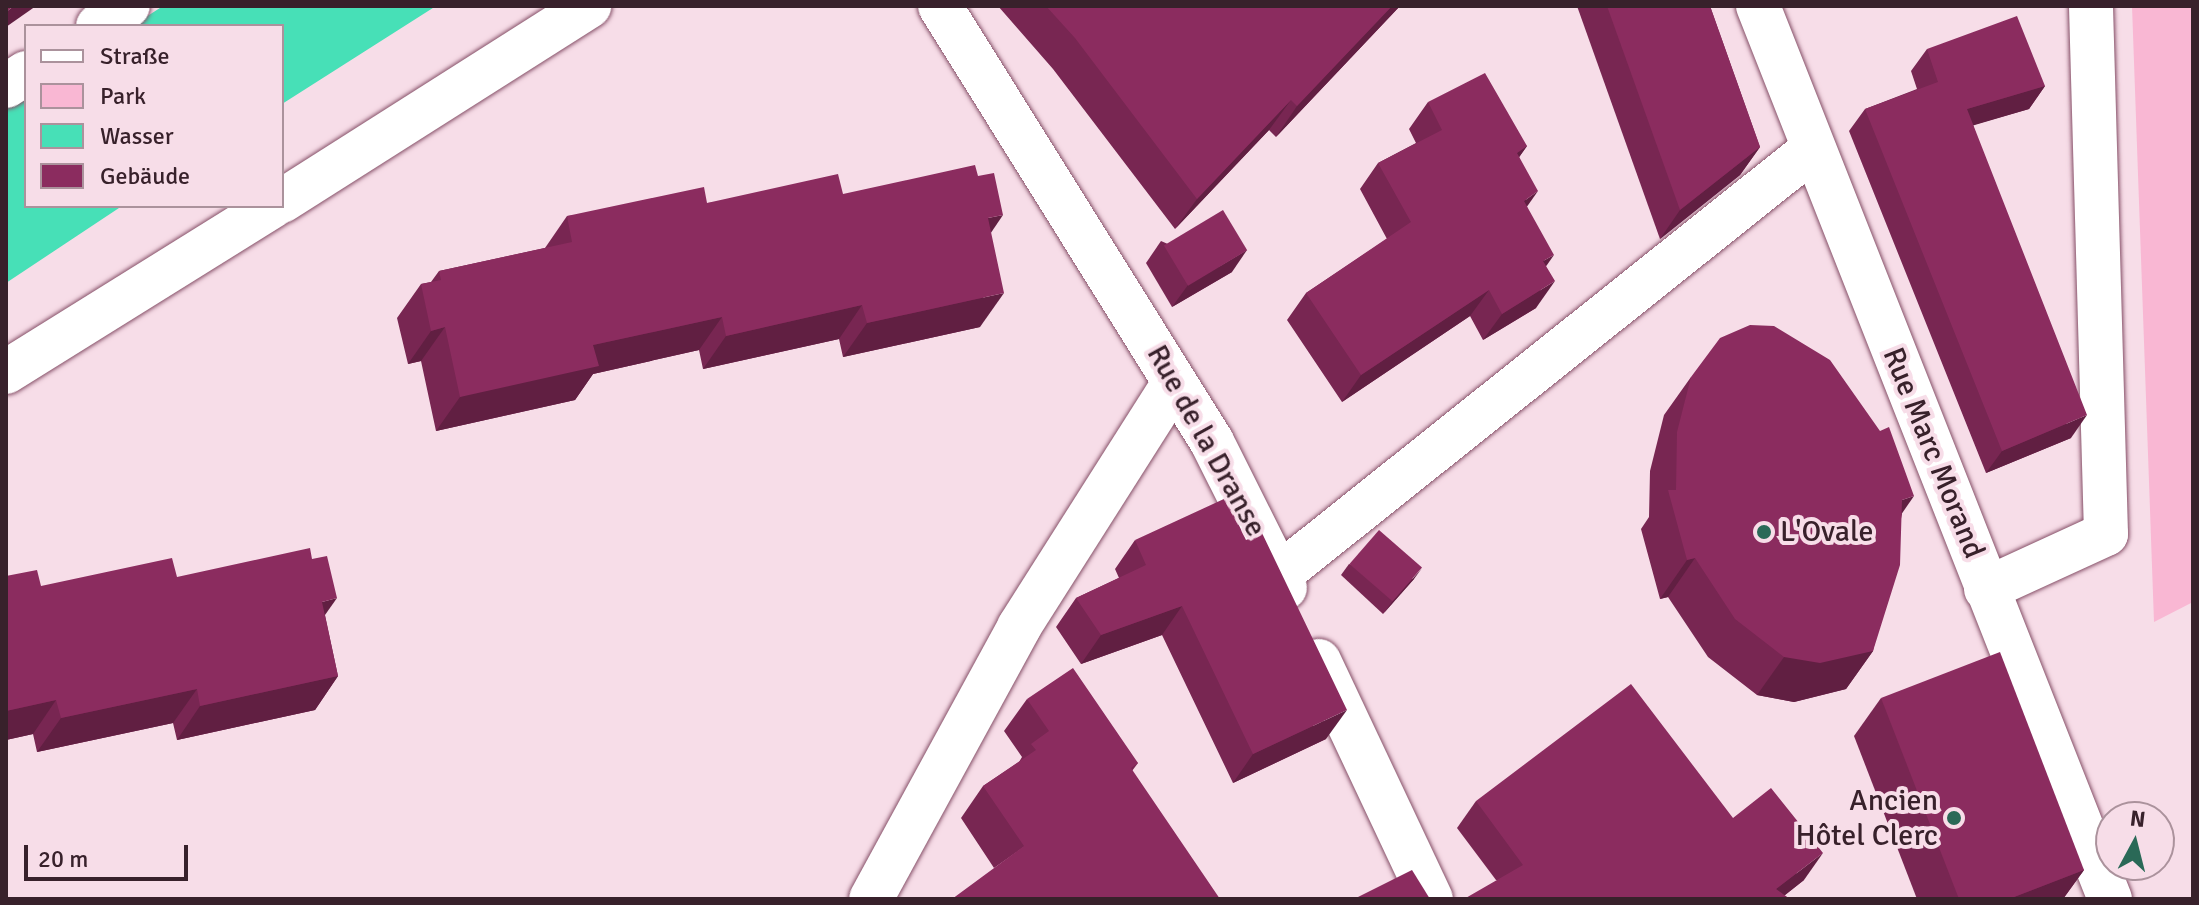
<!DOCTYPE html>
<html>
<head>
<meta charset="utf-8">
<style>
  body { margin:0 }
  #map { position:relative; width:2199px; height:905px; overflow:hidden; background:#f7dde8; font-family:Signika,sans-serif }
  div>[style] { position:absolute }
  [style*='--x'] { left:calc(var(--x)*1px); top:calc(var(--y)*1px); width:calc(var(--w)*1px); rotate:calc(var(--a)*1deg) }
  .green>* { inset:0; background:#f9b7d3 }
  .water>* { inset:0; background:#47e0b7 }
  .roads { filter:drop-shadow(0 0 2px #865068) drop-shadow(0 0 2px #865068) }
  .minor>* { height:44px; margin:-22px; padding:0 22px; transform-origin:22px; border-radius:22px; background:#fff }
  .wall>* { inset:0; background:#782652 }
  .shaded-wall>* { inset:0; background:#611f42 }
  .building>* { inset:0; background:#8b2c5f; transform-origin:0 0 }
  .dots>* { width:22px; height:22px; translate:-50% -50%; box-sizing:border-box; border:4px solid #f7dde8; border-radius:50% }
  span { translate:-50% -50%; white-space:nowrap; text-align:center; line-height:1.15; -webkit-text-stroke:8px #f7dde8; paint-order:stroke }
  .street-label { font-size:30px; color:#38212b }
  .poi-label { font-size:30px; color:#38212b }
  .left { translate:0 -50%; text-align:left }
  .right { translate:-100% -50%; text-align:right }
  .frame { position:absolute; inset:0; border:8px solid #38212b; pointer-events:none }
  .legend { position:absolute; left:24px; top:24px; width:260px; height:184px; box-sizing:border-box; background:#f7dde8; border:2px solid #ab929c; margin:0; padding:10px 14px; list-style:none; font-size:24px; color:#38212b }
  .legend li { display:flex; align-items:center; gap:16px; height:40px }
  .legend b { width:40px; border:2px solid #ab929c }
  .north { position:absolute; left:2095px; top:801px; width:80px; height:80px; box-sizing:border-box; background:#f7dde8; border:2px solid #ab929c; border-radius:50%; rotate:7deg; font-size:22px; font-weight:700; line-height:32px; text-align:center; color:#38212b }
  .north::after { content:''; display:block; margin:auto; width:28px; height:36px; background:#2a6957; clip-path:polygon(50% 0,100% 100%,50% 72%,0 100%) }
  .scale { position:absolute; left:24px; top:845px; width:164px; height:36px; box-sizing:border-box; border:4px solid #38212b; border-top:0; padding-left:10px; font-size:24px; line-height:28px; white-space:nowrap; color:#38212b; -webkit-text-stroke:6px #f7dde8; paint-order:stroke }
</style>
</head>
<body>
<div id="map">
  <div class="green">
    <div style="clip-path:polygon(2132px 6px,2193px 6px,2193px 602px,2154px 622px)"></div>
  </div>
  <div class="water">
    <div style="clip-path:polygon(163px 6px,436px 6px,282px 104px,282px 26px,132px 26px)"></div>
    <div style="clip-path:polygon(26px 94px,26px 206px,122px 206px,6px 283px,6px 107px)"></div>
  </div>
  <div class="roads">
    <div class="minor">
      <div style="--x:940;--y:6;--w:514;--a:58.04"></div>
      <div style="--x:1212;--y:442;--w:163;--a:63.4"></div>
      <div style="--x:1758;--y:6;--w:960;--a:68.49"></div>
      <div style="--x:98;--y:26;--w:36;--a:-34"></div>
      <div style="--x:6;--y:86;--w:24;--a:-33"></div>
      <div style="--x:282;--y:201;--w:364;--a:-32.4"></div>
      <div style="--x:6;--y:372;--w:314;--a:-31.9"></div>
      <div style="--x:1279;--y:575;--w:683;--a:-38.58"></div>
      <div style="--x:1986;--y:589;--w:132;--a:-24.6"></div>
      <div style="--x:2106;--y:534;--w:526;--a:-91.63"></div>
      <div style="--x:1319;--y:661;--w:263;--a:64.8"></div>
      <div style="--x:871;--y:899;--w:310;--a:-61.4"></div>
      <div style="--x:1019;--y:627;--w:289;--a:-57.6"></div>
    </div>
  </div>
  <div class="wall">
    <div style="clip-path:polygon(998px 6px,1400px 6px,1276px 137px,1269px 130px,1175px 229px,1053px 69px)"></div>
    <div style="clip-path:polygon(1577px 6px,1710px 6px,1760px 147px,1740px 175px,1660px 239px)"></div>
    <div style="clip-path:polygon(1927px 49px,2045px 86px,2029px 109px,1973px 125px,2071px 438px,1986px 473px,1849px 131px,1865px 109px,1917px 89px,1911px 71px)"></div>
    <div style="clip-path:polygon(1428px 102px,1527px 146px,1519px 157px,1527px 207px,1546px 267px,1536px 308px,1483px 340px,1470px 316px,1342px 402px,1287px 320px,1306px 293px,1387px 239px,1360px 189px,1378px 163px,1416px 143px,1409px 129px)"></div>
    <div style="clip-path:polygon(843px 194px,991px 233px,980px 327px,843px 357px,839px 339px,703px 369px,699px 350px,593px 374px,575px 400px,436px 431px,421px 361px,408px 364px,397px 318px,421px 284px,431px 282px,439px 271px,545px 248px,567px 216px,707px 203px)"></div>
    <div style="clip-path:polygon(1161px 241px,1232px 272px,1172px 307px,1146px 263px)"></div>
    <div style="clip-path:polygon(1691px 377px,1902px 514px,1873px 651px,1846px 689px,1794px 702px,1757px 695px,1708px 657px,1668px 597px,1660px 599px,1641px 529px,1649px 517px,1650px 471px,1664px 415px)"></div>
    <div style="clip-path:polygon(1135px 540px,1326px 739px,1233px 783px,1162px 635px,1081px 664px,1056px 627px,1076px 598px,1119px 578px,1115px 569px)"></div>
    <div style="clip-path:polygon(1349px 564px,1414px 579px,1383px 614px,1341px 575px)"></div>
    <div style="clip-path:polygon(6px 576px,41px 586px,325px 615px,338px 676px,315px 710px,177px 740px,173px 723px,37px 752px,33px 734px,6px 740px)"></div>
    <div style="clip-path:polygon(1881px 698px,2084px 870px,2063px 899px,1917px 899px,1854px 736px)"></div>
    <div style="clip-path:polygon(1027px 699px,1138px 763px,1132px 771px,994px 868px,961px 818px,983px 786px,1019px 762px,1022px 757px,1004px 731px)"></div>
    <div style="clip-path:polygon(1476px 801px,1733px 818px,1804px 880px,1785px 895px,1496px 880px,1457px 828px)"></div>
  </div>
  <div class="shaded-wall">
    <div style="clip-path:polygon(14px 6px,36px 6px,6px 27px,6px 12px)"></div>
    <div style="clip-path:polygon(1392px 6px,1400px 6px,1276px 137px,1297px 106px)"></div>
    <div style="clip-path:polygon(2045px 86px,2029px 109px,1951px 132px,1967px 109px)"></div>
    <div style="clip-path:polygon(1291px 100px,1269px 130px,1175px 229px,1197px 199px)"></div>
    <div style="clip-path:polygon(1527px 146px,1508px 173px,1517px 153px)"></div>
    <div style="clip-path:polygon(1760px 147px,1740px 175px,1660px 239px,1680px 210px)"></div>
    <div style="clip-path:polygon(1538px 191px,1519px 218px,1524px 201px)"></div>
    <div style="clip-path:polygon(1003px 215px,980px 249px,988px 218px)"></div>
    <div style="clip-path:polygon(1247px 250px,1232px 272px,1172px 307px,1188px 285px)"></div>
    <div style="clip-path:polygon(1554px 255px,1535px 282px,1543px 261px)"></div>
    <div style="clip-path:polygon(1555px 281px,1536px 308px,1483px 340px,1502px 314px)"></div>
    <div style="clip-path:polygon(1489px 290px,1470px 316px,1342px 402px,1361px 375px)"></div>
    <div style="clip-path:polygon(1004px 293px,980px 327px,843px 357px,867px 323px)"></div>
    <div style="clip-path:polygon(862px 305px,839px 339px,703px 369px,726px 336px)"></div>
    <div style="clip-path:polygon(722px 317px,699px 350px,593px 374px,575px 400px,436px 431px,460px 397px,593px 345px)"></div>
    <div style="clip-path:polygon(445px 327px,421px 361px,408px 364px,431px 331px)"></div>
    <div style="clip-path:polygon(2087px 415px,2071px 438px,1986px 473px,2002px 451px)"></div>
    <div style="clip-path:polygon(1914px 496px,1887px 535px,1902px 500px)"></div>
    <div style="clip-path:polygon(1695px 558px,1668px 597px,1660px 599px,1687px 560px)"></div>
    <div style="clip-path:polygon(1422px 568px,1414px 579px,1383px 614px,1392px 602px)"></div>
    <div style="clip-path:polygon(337px 598px,313px 632px,322px 602px)"></div>
    <div style="clip-path:polygon(1182px 606px,1162px 635px,1081px 664px,1101px 635px)"></div>
    <div style="clip-path:polygon(1873px 651px,1846px 689px,1794px 702px,1757px 695px,1784px 657px)"></div>
    <div style="clip-path:polygon(338px 676px,315px 710px,177px 740px,200px 706px)"></div>
    <div style="clip-path:polygon(197px 689px,173px 723px,37px 752px,61px 718px)"></div>
    <div style="clip-path:polygon(56px 700px,33px 734px,6px 740px,6px 711px)"></div>
    <div style="clip-path:polygon(1347px 710px,1326px 739px,1233px 783px,1253px 754px)"></div>
    <div style="clip-path:polygon(1823px 853px,1804px 880px,1780px 899px,1776px 889px)"></div>
    <div style="clip-path:polygon(2084px 870px,2063px 899px,2009px 899px)"></div>
  </div>
  <div class="building">
    <div style="clip-path:polygon(6px 6px,14px 6px,6px 12px)"></div>
    <div style="clip-path:polygon(1046px 6px,1392px 6px,1297px 106px,1291px 100px,1197px 199px,1075px 38px)"></div>
    <div style="clip-path:polygon(1607px 6px,1710px 6px,1760px 147px,1680px 210px)"></div>
    <div style="clip-path:polygon(2017px 16px,2045px 86px,1967px 109px,2087px 415px,2002px 451px,1865px 109px,1938px 82px,1927px 49px)"></div>
    <div style="clip-path:polygon(1485px 73px,1527px 146px,1517px 153px,1538px 191px,1524px 201px,1554px 255px,1543px 261px,1555px 281px,1502px 314px,1489px 290px,1361px 375px,1306px 293px,1411px 222px,1378px 163px,1442px 130px,1428px 102px)"></div>
    <div style="clip-path:polygon(975px 165px,978px 176px,994px 173px,1003px 215px,988px 218px,1004px 293px,867px 323px,862px 305px,726px 336px,722px 317px,593px 345px,599px 366px,460px 397px,445px 327px,431px 331px,421px 284px,441px 280px,439px 271px,572px 242px,567px 216px,704px 187px,707px 203px,838px 174px,843px 194px)"></div>
    <div style="left:1223px;top:210px;width:47px;height:69px;rotate:59deg"></div>
    <div style="clip-path:polygon(1750px 325px,1774px 326px,1830px 360px,1880px 431px,1889px 427px,1914px 496px,1902px 500px,1900px 565px,1873px 651px,1820px 663px,1784px 657px,1735px 619px,1695px 558px,1687px 560px,1668px 490px,1676px 490px,1677px 432px,1691px 377px,1720px 338px)"></div>
    <div style="clip-path:polygon(1226px 498px,1246px 540px,1262px 533px,1347px 710px,1253px 754px,1182px 606px,1101px 635px,1076px 598px,1146px 565px,1135px 540px)"></div>
    <div style="left:1379px;top:530px;width:57px;height:45px;rotate:41deg"></div>
    <div style="clip-path:polygon(310px 548px,312px 559px,327px 556px,337px 598px,322px 602px,338px 676px,200px 706px,197px 689px,61px 718px,56px 700px,6px 711px,6px 576px,37px 570px,41px 586px,172px 558px,177px 577px)"></div>
    <div style="clip-path:polygon(2000px 652px,2084px 870px,2009px 899px,1959px 899px,1881px 698px)"></div>
    <div style="clip-path:polygon(1073px 668px,1138px 763px,1131px 768px,1220px 899px,952px 899px,1024px 846px,983px 786px,1036px 750px,1031px 744px,1049px 731px,1027px 699px)"></div>
    <div style="clip-path:polygon(1631px 684px,1733px 818px,1771px 788px,1823px 853px,1776px 889px,1790px 899px,1464px 899px,1523px 865px,1476px 801px)"></div>
    <div style="clip-path:polygon(1412px 870px,1430px 899px,1354px 899px)"></div>
  </div>
  <div class="dots">
    <div style="left:1764px;top:532px;background:#2a6957"></div>
    <div style="left:1954px;top:818px;background:#2a6957"></div>
  </div>
  <div class="street-label">
    <span style="left:1206px;top:441px;rotate:61deg">Rue de la Dranse</span>
    <span style="left:1933px;top:453px;rotate:68deg">Rue Marc Morand</span>
  </div>
  <div class="poi-label">
    <span class="left" style="left:1780px;top:532px">L'Ovale</span>
    <span class="right" style="left:1938px;top:818px">Ancien<br>Hôtel Clerc</span>
  </div>
  <div class="frame"></div>
  <ul class="legend">
  <li><b style="height:10px;background:#fff"></b>Straße</li>
  <li><b style="height:22px;background:#f9b7d3"></b>Park</li>
  <li><b style="height:22px;background:#47e0b7"></b>Wasser</li>
  <li><b style="height:22px;background:#8b2c5f"></b>Gebäude</li>
  </ul>
  <div class="north">N</div>
  <div class="scale">20 m</div>
</div>
</body>
</html>
